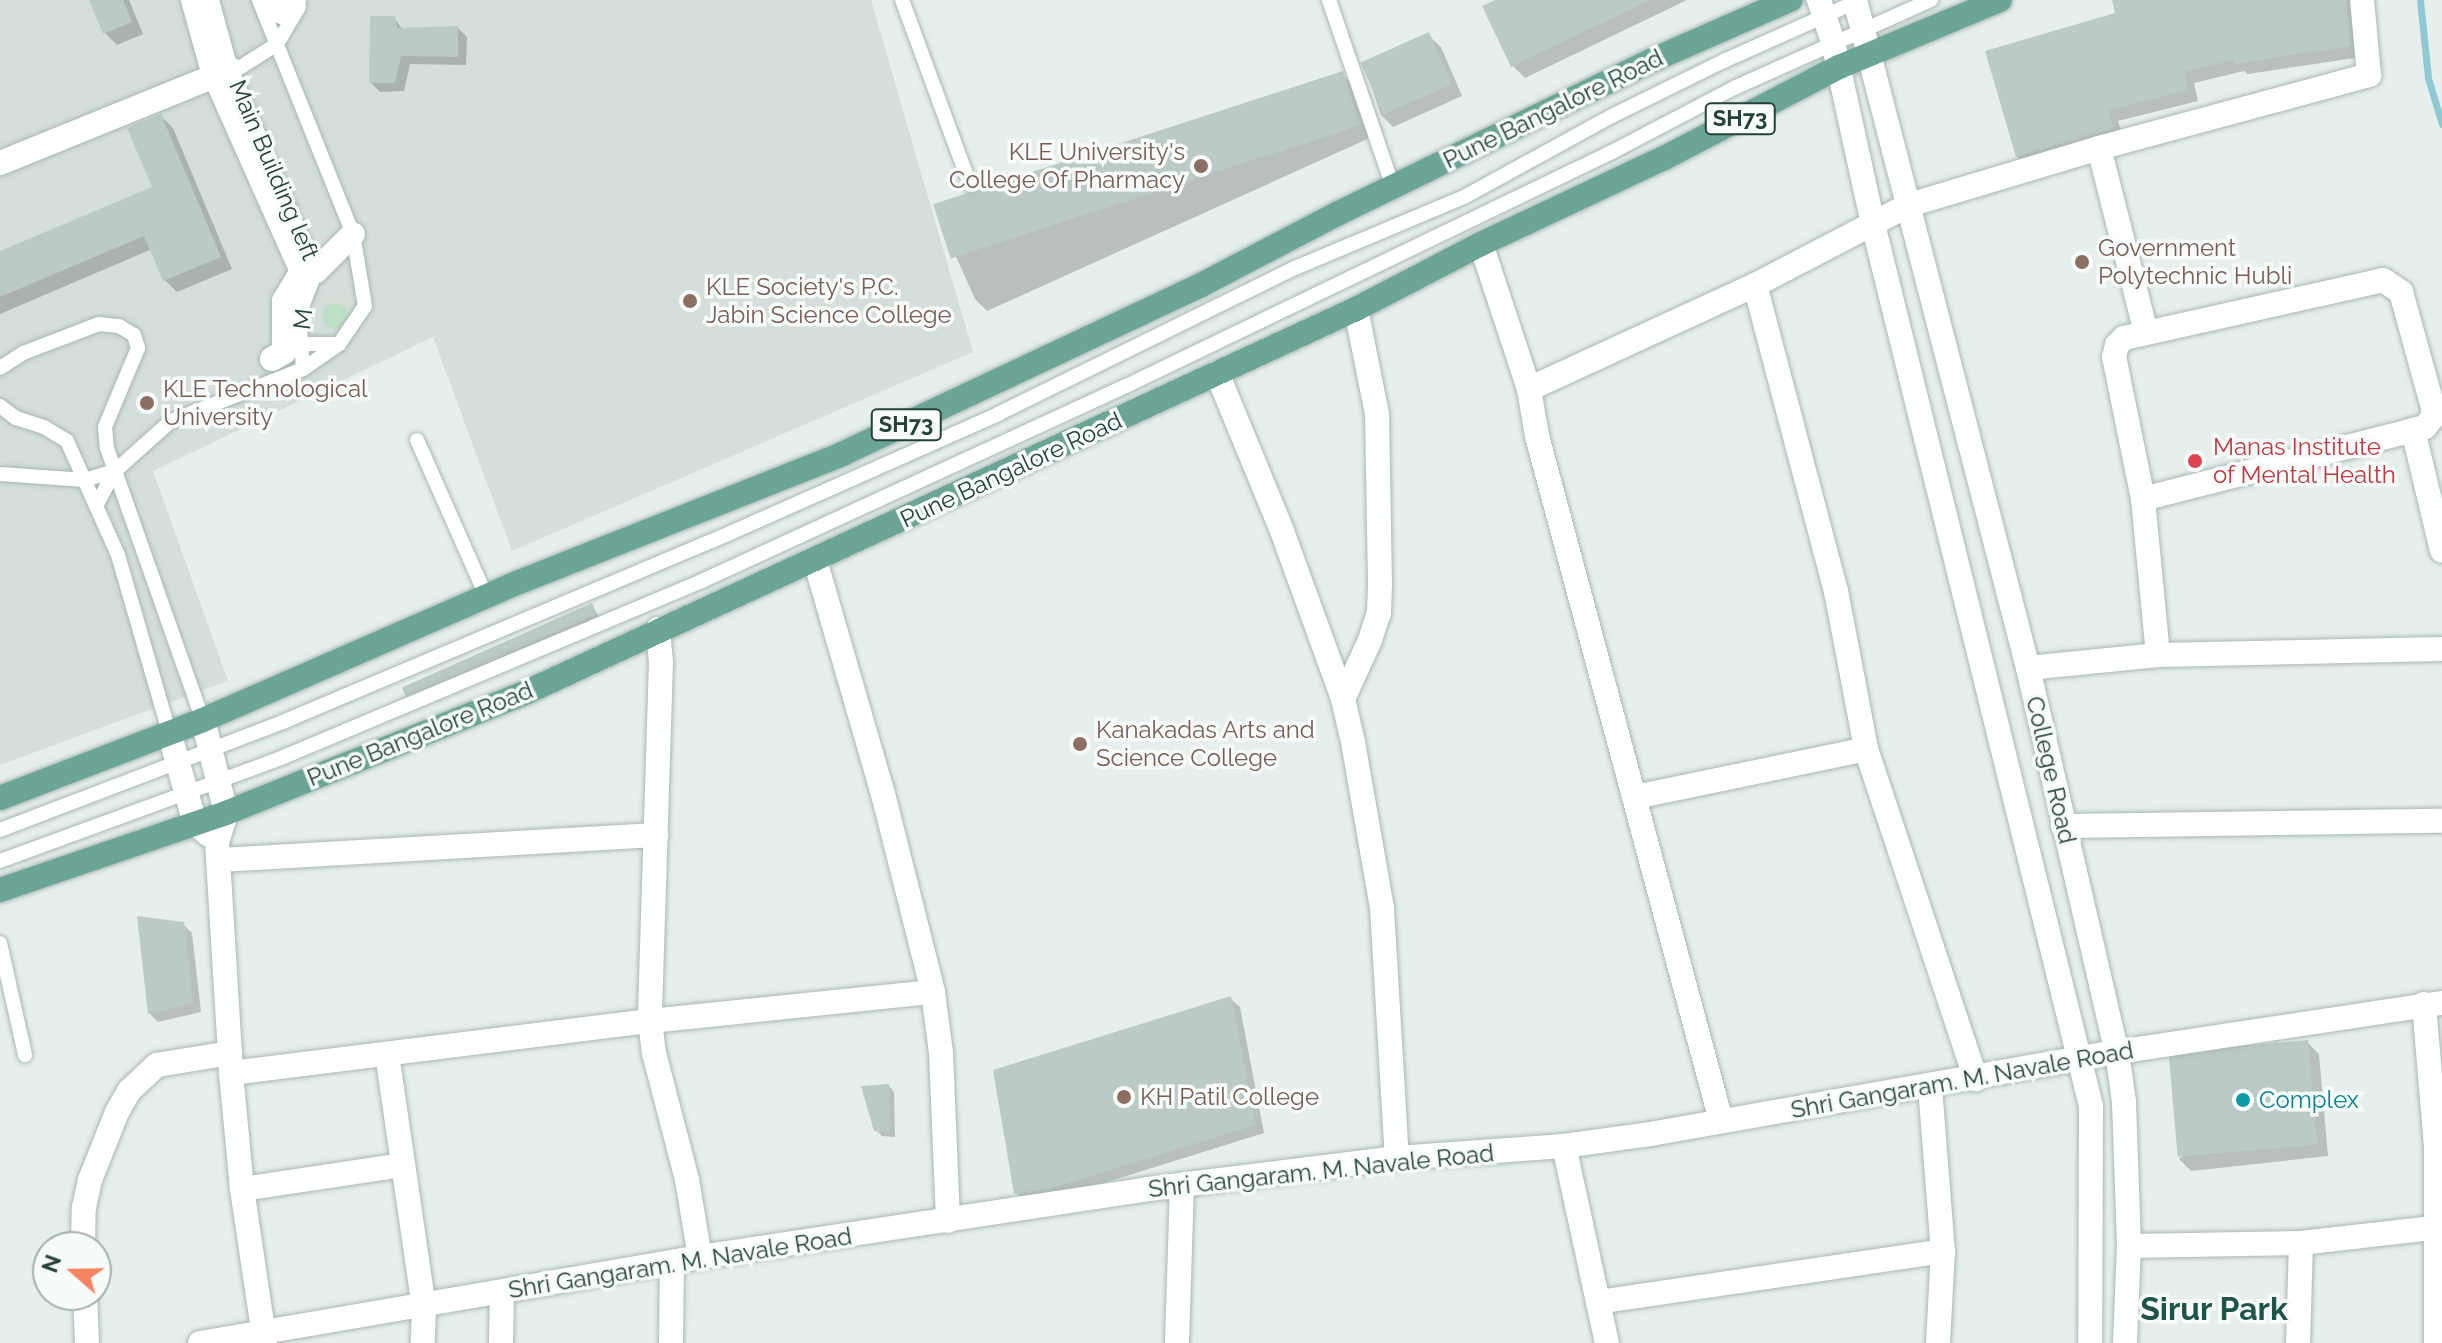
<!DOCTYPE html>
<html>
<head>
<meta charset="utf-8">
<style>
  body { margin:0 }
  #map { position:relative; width:2442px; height:1343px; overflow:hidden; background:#e6efeb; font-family:Raleway,sans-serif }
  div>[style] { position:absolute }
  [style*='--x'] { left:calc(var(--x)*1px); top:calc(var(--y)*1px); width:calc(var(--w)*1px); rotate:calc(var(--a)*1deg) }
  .built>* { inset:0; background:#d4dfda }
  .green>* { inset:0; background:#bfe0c8 }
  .round { border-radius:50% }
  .shadow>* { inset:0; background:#0003 }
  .stream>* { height:7px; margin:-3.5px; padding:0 3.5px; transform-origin:3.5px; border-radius:3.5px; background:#8ec9d4 }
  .building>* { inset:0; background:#bbcac4; transform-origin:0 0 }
  .roads { filter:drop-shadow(0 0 2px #a8b8b2) drop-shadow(0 0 2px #a8b8b2) }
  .lane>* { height:14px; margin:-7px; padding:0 7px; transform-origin:7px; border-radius:7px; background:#fff }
  .street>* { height:24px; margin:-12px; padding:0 12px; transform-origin:12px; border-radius:12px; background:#fff }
  .secondary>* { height:24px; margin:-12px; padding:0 12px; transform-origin:12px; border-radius:12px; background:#fff }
  .primary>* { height:24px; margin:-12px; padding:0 12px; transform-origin:12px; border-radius:12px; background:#6aa596 }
  .dots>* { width:22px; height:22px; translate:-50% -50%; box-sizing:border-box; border:4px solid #f7fbf9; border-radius:50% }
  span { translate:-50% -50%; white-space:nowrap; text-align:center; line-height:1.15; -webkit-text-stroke:7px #f7fbf9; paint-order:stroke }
  .shield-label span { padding:2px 6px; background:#f7fbf9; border:2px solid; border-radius:6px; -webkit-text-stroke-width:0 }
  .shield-label { font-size:22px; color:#24423a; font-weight:700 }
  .street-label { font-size:24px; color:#24423a }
  .education-label { font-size:24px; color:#785e54 }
  .right { translate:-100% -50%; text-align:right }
  .left { translate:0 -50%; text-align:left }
  .health-label { font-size:24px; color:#be3a42 }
  .culture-label { font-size:24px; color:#0d838f }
  .district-label { font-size:32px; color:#1f5548; font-weight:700 }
  .north { position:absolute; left:32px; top:1231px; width:80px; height:80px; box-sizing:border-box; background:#f7fbf9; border:2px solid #a3b1ad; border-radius:50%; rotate:290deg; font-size:22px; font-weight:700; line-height:32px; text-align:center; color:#24423a }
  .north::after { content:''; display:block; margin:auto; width:28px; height:36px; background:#f4845f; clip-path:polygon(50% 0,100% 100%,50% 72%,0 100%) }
</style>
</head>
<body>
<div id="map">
  <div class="built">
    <div style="clip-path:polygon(0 0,871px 0,973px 352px,512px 551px,433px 337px,153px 471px,228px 681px,0 765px)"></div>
  </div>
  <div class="green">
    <div class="round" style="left:322px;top:303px;width:26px;height:26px"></div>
  </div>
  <div class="shadow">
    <div style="clip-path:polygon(91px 0,129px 0,143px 34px,117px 45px,105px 33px)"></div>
    <div style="clip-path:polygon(1499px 0,1687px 0,1525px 78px,1513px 66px)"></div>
    <div style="clip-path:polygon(2114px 0,2353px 0,2361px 57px,2248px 74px,2244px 71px,2194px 83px,2198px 101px,2118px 121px,2124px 140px,2029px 168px,2017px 156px,2117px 14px)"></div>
    <div style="clip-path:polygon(394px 18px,403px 30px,458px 28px,467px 37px,466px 65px,410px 64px,404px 91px,380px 92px,371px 83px)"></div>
    <div style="clip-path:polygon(1428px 35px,1441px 47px,1462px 96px,1393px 127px,1381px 115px,1364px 64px)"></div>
    <div style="clip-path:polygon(1342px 74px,1354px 86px,1372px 137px,987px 311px,975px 299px,953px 250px)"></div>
    <div style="clip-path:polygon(161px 116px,173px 128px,232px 269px,177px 292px,165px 280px,152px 249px,0 314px,0 253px,154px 188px)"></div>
    <div style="clip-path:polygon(591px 605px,604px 623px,415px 703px,406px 694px)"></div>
    <div style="clip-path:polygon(183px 924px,192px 933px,201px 1012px,158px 1022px,149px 1013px)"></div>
    <div style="clip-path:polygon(1231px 999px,1240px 1007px,1264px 1133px,1059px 1197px,1025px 1202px,1016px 1193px)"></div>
    <div style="clip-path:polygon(2307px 1042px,2319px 1054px,2328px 1156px,2191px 1171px,2179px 1159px)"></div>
    <div style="clip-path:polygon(889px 1086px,894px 1092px,895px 1137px,882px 1136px,876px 1130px)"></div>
  </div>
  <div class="stream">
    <div style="--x:2420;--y:0;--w:78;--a:84.1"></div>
    <div style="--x:2428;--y:78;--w:48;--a:73.1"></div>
  </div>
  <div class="building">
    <div style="clip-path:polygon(89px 0,123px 0,132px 22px,103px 34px)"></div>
    <div style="clip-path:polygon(1495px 0,1650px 0,1511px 67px,1482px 6px)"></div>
    <div style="clip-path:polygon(2112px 0,2346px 0,2351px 46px,2235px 64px,2234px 60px,2184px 72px,2188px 90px,2108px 110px,2114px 128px,2016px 157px,1985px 51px,2115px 13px)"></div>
    <div style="clip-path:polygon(370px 16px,395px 16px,397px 28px,458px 26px,458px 57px,401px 56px,395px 83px,369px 83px)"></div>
    <div style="left:1429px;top:32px;width:57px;height:75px;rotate:66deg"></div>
    <div style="left:1343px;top:71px;width:57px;height:431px;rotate:72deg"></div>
    <div style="clip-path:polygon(161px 114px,221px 257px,163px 281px,144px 236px,0 297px,0 251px,152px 187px,127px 128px)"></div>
    <div style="left:592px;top:603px;width:12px;height:208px;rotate:66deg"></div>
    <div style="clip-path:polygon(137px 916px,184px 922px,193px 1003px,148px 1014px)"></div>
    <div style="clip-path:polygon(1231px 996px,1256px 1125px,1049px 1189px,1014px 1194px,993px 1070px)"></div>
    <div style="left:2308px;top:1040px;width:105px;height:140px;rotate:85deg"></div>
    <div style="clip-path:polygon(889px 1084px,890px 1133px,874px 1131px,861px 1086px)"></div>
  </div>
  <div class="roads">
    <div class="lane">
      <div style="--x:212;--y:0;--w:72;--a:74.6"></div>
      <div style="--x:231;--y:69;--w:219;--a:67.2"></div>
      <div style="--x:316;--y:271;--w:47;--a:111.1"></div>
      <div style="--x:299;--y:315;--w:54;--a:85.8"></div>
      <div style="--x:902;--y:0;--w:197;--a:69.8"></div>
      <div style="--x:1329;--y:0;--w:198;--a:71.1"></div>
      <div style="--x:233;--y:72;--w:52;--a:-32.5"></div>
      <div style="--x:277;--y:44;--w:43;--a:-59.3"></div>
      <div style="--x:301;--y:344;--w:38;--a:0"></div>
      <div style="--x:0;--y:368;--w:27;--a:-33"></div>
      <div style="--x:23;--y:353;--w:81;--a:-20.9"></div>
      <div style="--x:99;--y:324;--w:20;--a:6"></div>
      <div style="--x:119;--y:326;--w:17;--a:31"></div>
      <div style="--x:134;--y:335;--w:14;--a:73"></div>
      <div style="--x:138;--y:348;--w:86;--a:112.7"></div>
      <div style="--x:105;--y:427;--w:21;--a:85"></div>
      <div style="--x:107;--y:448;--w:288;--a:70.6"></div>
      <div style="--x:0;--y:406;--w:20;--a:37"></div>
      <div style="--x:16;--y:418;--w:29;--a:18"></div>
      <div style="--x:44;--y:427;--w:27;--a:31"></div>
      <div style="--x:67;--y:441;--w:125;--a:65.9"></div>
      <div style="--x:118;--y:555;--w:184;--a:73.9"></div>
      <div style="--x:417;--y:440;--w:171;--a:66.1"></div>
      <div style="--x:0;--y:474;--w:85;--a:4"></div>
      <div style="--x:85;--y:480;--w:31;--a:-17"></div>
      <div style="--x:115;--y:471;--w:75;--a:-41.8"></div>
      <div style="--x:171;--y:421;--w:142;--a:-21.5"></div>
      <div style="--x:303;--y:369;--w:44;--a:-34.8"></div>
      <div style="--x:339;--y:344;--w:46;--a:-55.6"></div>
      <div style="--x:365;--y:306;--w:73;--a:-99.5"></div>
      <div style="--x:353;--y:234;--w:252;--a:-111.9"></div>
      <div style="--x:96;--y:506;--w:40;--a:-62"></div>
      <div style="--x:0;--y:830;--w:305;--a:-20.9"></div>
      <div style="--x:285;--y:721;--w:463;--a:-22.9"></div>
      <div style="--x:712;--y:541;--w:313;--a:-23.9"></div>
      <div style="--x:998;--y:414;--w:331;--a:-26.2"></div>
      <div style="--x:1295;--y:268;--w:183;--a:-22.8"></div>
      <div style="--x:1464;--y:197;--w:169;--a:-28.7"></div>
      <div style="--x:1612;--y:116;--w:127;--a:-26.2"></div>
      <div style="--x:1726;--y:60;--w:147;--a:-24.1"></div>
      <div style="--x:0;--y:861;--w:299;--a:-20.1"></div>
      <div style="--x:281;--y:758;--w:457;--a:-22.8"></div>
      <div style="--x:702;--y:581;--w:467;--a:-24.7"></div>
      <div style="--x:1126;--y:386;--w:539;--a:-25.71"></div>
      <div style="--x:1612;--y:152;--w:138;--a:-27.7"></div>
      <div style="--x:1734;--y:88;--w:216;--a:-24.1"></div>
      <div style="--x:0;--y:943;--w:115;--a:77.4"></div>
    </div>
    <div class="street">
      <div style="--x:193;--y:0;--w:78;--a:74.4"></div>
      <div style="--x:274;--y:0;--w:14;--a:56"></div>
      <div style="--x:282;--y:12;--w:5;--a:0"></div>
      <div style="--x:287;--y:12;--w:14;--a:-60"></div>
      <div style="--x:215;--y:76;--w:214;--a:66"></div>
      <div style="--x:302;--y:271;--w:35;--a:121"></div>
      <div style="--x:284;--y:301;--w:51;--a:90"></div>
      <div style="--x:284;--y:352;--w:14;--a:150"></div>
      <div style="--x:2099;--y:148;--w:190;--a:75.7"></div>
      <div style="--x:0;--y:163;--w:249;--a:-22.1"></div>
      <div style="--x:1481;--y:244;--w:153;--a:71.7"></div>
      <div style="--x:1529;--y:389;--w:48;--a:80.3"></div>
      <div style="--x:1537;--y:436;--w:709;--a:74.96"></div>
      <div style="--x:302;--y:271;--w:14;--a:0"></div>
      <div style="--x:316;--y:271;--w:52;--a:-45"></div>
      <div style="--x:1755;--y:285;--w:317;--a:75.2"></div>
      <div style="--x:1836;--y:591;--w:161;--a:79.2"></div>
      <div style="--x:1866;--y:749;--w:348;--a:71.6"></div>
      <div style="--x:1217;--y:373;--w:171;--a:67.6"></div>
      <div style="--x:1282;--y:531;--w:179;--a:70"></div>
      <div style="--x:1343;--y:699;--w:44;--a:76.9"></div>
      <div style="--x:1353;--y:742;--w:169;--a:80.1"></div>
      <div style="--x:1382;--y:908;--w:250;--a:86.6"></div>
      <div style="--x:1529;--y:389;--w:249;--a:-24.7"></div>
      <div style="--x:1755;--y:285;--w:174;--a:-27.5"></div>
      <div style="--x:1909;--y:205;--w:198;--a:-16.7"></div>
      <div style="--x:2099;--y:148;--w:280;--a:-15.1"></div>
      <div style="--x:2369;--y:75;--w:75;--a:-95.3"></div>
      <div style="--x:2143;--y:499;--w:279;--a:-14.3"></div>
      <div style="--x:2413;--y:430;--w:124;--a:76.5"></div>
      <div style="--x:815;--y:560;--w:244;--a:73.8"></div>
      <div style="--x:883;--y:794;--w:204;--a:75.8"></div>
      <div style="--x:933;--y:992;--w:62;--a:82.5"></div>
      <div style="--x:941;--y:1053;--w:168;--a:87.6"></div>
      <div style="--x:658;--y:629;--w:33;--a:85"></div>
      <div style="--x:661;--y:662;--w:359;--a:91.8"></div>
      <div style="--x:650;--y:1021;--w:32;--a:83"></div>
      <div style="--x:654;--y:1053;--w:131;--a:75.4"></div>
      <div style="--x:687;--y:1180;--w:78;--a:80.4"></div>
      <div style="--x:2158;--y:655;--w:157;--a:-95.5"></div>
      <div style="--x:2143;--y:499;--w:145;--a:-101.5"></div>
      <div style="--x:2114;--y:357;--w:12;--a:-76"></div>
      <div style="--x:2117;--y:345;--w:10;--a:-45"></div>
      <div style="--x:2124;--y:338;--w:265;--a:-12.6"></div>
      <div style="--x:2383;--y:280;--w:22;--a:34"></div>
      <div style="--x:2401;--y:292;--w:119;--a:74.5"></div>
      <div style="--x:2433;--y:407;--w:10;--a:90"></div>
      <div style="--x:2433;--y:417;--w:13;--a:129"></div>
      <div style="--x:2425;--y:427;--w:12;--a:166"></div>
      <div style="--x:2028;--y:668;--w:131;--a:-5.7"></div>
      <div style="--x:2158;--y:655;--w:284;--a:-1.2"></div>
      <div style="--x:1343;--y:699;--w:65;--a:-65.4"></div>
      <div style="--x:1370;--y:640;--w:28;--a:-72"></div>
      <div style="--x:1379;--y:613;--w:29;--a:-88"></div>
      <div style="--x:1380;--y:584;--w:170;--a:-91"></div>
      <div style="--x:1377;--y:414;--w:107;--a:-101.3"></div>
      <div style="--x:203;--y:720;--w:96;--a:76.1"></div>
      <div style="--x:226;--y:813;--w:30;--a:107"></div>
      <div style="--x:217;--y:842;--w:231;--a:86.5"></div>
      <div style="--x:231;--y:1073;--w:117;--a:84.6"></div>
      <div style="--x:242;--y:1189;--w:156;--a:81.5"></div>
      <div style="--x:169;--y:732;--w:95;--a:74.1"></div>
      <div style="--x:195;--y:823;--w:18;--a:41"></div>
      <div style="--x:1635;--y:797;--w:236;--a:-11.7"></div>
      <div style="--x:2063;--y:826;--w:379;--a:-0.8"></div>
      <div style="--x:220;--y:860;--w:437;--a:-3.3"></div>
      <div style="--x:2424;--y:1004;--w:144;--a:85.2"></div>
      <div style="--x:2436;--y:1148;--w:195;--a:90"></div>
      <div style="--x:387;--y:1054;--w:256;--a:81.7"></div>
      <div style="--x:424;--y:1307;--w:36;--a:92"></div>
      <div style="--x:231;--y:1073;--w:422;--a:-7.1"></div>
      <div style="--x:650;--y:1021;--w:284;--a:-5.9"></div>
      <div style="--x:1930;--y:1087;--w:165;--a:85.5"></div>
      <div style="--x:1943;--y:1251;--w:92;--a:93.1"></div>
      <div style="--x:1564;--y:1146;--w:202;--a:77.7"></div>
      <div style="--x:242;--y:1189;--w:163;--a:-8.5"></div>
      <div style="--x:2301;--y:1243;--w:142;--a:-6.5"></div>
      <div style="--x:2129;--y:1246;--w:172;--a:-1"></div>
      <div style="--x:2301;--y:1243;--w:100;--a:91.7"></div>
      <div style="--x:83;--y:1247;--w:39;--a:-89"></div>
      <div style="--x:84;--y:1208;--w:29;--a:-78"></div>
      <div style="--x:90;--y:1180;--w:73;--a:-68.3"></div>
      <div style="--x:117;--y:1112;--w:24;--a:-60"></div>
      <div style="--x:129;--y:1091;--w:38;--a:-43"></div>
      <div style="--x:157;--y:1065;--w:74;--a:-9.3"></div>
      <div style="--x:85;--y:1295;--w:48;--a:87.6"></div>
      <div style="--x:1598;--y:1302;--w:349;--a:-8.4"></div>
      <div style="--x:501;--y:1343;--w:51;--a:-88.9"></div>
      <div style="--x:671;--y:1343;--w:81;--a:-89.3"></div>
      <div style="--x:1177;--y:1343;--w:158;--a:-88.2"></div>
    </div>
    <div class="secondary">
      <div style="--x:1819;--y:0;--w:44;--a:71.6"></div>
      <div style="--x:1833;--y:42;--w:186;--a:77.6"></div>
      <div style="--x:1873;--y:224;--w:909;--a:76.12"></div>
      <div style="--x:2091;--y:1106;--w:237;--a:90.2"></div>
      <div style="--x:1855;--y:0;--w:690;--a:75.48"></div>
      <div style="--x:2028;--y:668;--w:394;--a:77"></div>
      <div style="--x:2117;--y:1052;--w:50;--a:82"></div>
      <div style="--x:2124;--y:1102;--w:144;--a:88"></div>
      <div style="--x:2129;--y:1246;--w:97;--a:92.4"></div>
      <div style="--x:200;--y:1343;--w:507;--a:-9.76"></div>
      <div style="--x:700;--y:1257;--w:453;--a:-8.6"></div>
      <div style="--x:1148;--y:1189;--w:251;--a:-7.1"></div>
      <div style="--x:1397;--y:1158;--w:167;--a:-4.1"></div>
      <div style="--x:1564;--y:1146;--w:87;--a:-7.9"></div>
      <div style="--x:1650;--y:1134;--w:474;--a:-10"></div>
      <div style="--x:2117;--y:1052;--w:329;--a:-8.6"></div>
    </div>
    <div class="primary">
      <div style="--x:0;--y:798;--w:217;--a:-21"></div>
      <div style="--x:203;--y:720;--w:343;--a:-23.6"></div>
      <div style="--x:517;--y:583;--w:350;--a:-21.6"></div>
      <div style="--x:842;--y:454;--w:397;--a:-25.2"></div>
      <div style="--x:1201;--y:285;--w:156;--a:-27.6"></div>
      <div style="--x:1339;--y:213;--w:349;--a:-26"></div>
      <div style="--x:1653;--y:60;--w:150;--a:-23.7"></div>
      <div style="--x:0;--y:890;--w:239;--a:-18.8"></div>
      <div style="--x:226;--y:813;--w:327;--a:-21.9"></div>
      <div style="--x:529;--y:691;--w:911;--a:-24.79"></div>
      <div style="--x:1356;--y:309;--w:141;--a:-27.5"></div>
      <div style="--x:1481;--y:244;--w:202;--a:-25.2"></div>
      <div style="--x:1664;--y:158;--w:197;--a:-27.5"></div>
      <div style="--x:1839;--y:67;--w:174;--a:-22.6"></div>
    </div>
  </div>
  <div class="dots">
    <div style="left:1201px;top:166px;background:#8d6e63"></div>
    <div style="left:2082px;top:262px;background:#8d6e63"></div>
    <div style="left:690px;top:301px;background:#8d6e63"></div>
    <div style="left:147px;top:403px;background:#8d6e63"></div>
    <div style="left:2195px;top:461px;background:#e0444e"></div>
    <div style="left:1080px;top:744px;background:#8d6e63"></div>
    <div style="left:1124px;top:1097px;background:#8d6e63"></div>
    <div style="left:2243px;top:1100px;background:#0f9aa8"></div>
  </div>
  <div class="shield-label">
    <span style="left:1740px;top:119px">SH73</span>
    <span style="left:906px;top:425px">SH73</span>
  </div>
  <div class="street-label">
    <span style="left:1553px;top:109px;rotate:-26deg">Pune Bangalore Road</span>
    <span style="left:274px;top:170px;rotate:67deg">Main Building left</span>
    <span style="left:303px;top:319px;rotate:-83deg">M</span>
    <span style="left:1011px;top:470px;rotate:-25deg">Pune Bangalore Road</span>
    <span style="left:420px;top:734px;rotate:-22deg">Pune Bangalore Road</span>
    <span style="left:2051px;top:770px;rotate:77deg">College Road</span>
    <span style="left:1962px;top:1080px;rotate:-10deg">Shri Gangaram. M. Navale Road</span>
    <span style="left:1321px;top:1171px;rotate:-6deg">Shri Gangaram. M. Navale Road</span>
    <span style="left:680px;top:1263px;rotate:-9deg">Shri Gangaram. M. Navale Road</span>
  </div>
  <div class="education-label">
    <span class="right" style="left:1185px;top:166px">KLE University's<br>College Of Pharmacy</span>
    <span class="left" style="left:2098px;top:262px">Government<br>Polytechnic Hubli</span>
    <span class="left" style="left:706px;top:301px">KLE Society's P.C.<br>Jabin Science College</span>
    <span class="left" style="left:163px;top:403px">KLE Technological<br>University</span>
    <span class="left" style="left:1096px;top:744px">Kanakadas Arts and<br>Science College</span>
    <span class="left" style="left:1140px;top:1097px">KH Patil College</span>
  </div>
  <div class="health-label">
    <span class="left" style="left:2213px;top:461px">Manas Institute<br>of Mental Health</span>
  </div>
  <div class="culture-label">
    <span class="left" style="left:2259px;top:1100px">Complex</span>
  </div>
  <div class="district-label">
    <span style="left:2214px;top:1309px">Sirur Park</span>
  </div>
  <div class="north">N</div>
</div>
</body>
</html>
